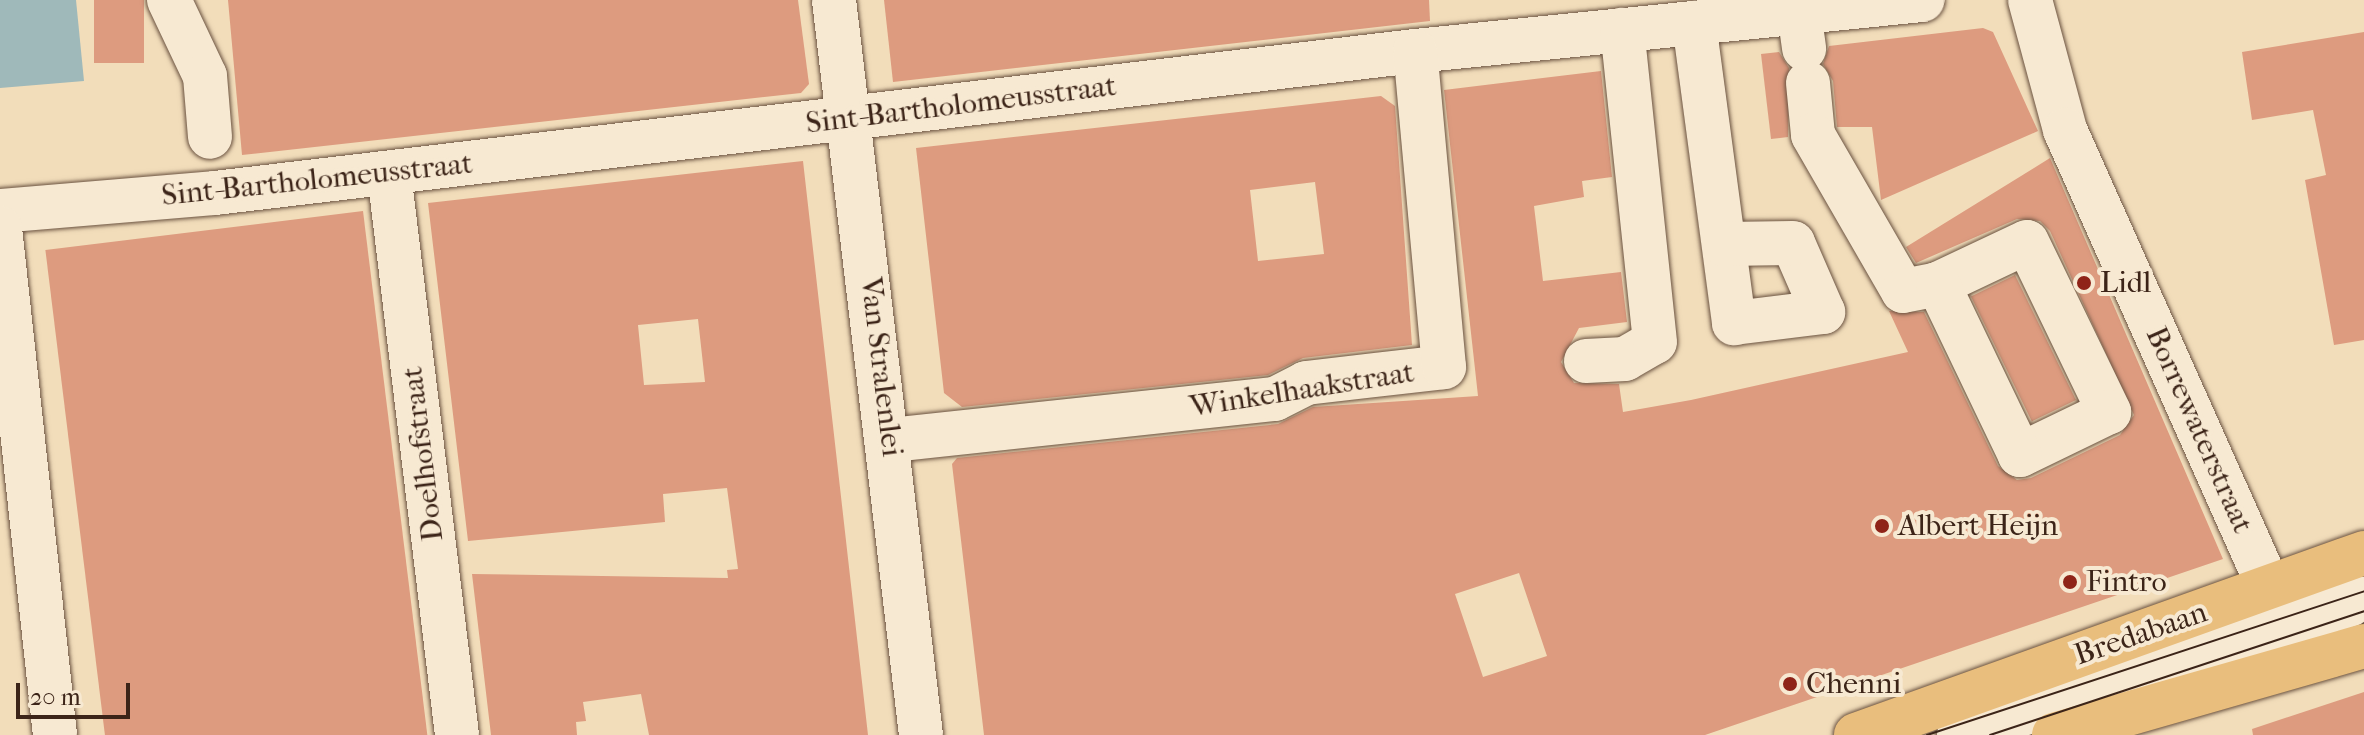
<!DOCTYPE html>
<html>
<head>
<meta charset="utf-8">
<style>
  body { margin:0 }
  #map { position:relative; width:2364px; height:735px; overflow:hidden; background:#f2ddba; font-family:"IM FELL French Canon",serif }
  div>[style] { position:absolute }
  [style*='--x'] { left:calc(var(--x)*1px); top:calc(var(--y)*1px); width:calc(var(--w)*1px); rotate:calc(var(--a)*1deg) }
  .water>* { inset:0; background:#9fb9ba }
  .building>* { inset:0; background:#dd9b7f; transform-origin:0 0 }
  .roads { filter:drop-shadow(0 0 2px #6a5240) drop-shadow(0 0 2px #6a5240) }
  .minor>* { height:44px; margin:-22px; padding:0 22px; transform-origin:22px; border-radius:22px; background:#f7e9d2 }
  .major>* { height:44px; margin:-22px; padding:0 22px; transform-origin:22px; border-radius:22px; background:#e9be7d }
  .tram>* { height:2px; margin:-1px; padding:0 1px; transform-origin:1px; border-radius:1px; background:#3c2418 }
  .dots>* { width:22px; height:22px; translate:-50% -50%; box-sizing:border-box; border:4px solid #f7e9d2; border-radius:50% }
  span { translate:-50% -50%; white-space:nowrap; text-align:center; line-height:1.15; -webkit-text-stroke:8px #f7e9d2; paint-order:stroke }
  .street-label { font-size:30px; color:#3c2418 }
  .poi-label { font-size:30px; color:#3c2418 }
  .left { translate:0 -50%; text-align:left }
  .scale { position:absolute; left:16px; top:683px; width:114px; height:36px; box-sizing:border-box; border:4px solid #3c2418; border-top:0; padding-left:10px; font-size:24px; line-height:28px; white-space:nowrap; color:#3c2418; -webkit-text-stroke:6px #f7e9d2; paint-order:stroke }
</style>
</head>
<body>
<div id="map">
  <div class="water">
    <div style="clip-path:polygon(0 0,76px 0,84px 81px,0 88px)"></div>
  </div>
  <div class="building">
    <div style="left:94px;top:0;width:50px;height:63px"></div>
    <div style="clip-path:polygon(228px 0,798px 0,809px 84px,801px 93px,242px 155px)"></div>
    <div style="clip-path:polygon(884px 0,1429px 0,1430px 21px,893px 82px)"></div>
    <div style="clip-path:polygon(1983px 28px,1993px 32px,2038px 131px,1881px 200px,1872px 127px,1837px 127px,1833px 81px,1823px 64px,1829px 46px)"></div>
    <div style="clip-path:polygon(2364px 32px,2364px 340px,2334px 345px,2305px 180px,2326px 175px,2313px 110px,2252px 120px,2242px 52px)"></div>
    <div style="clip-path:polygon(1779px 52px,1789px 68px,1788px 137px,1771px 139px,1761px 54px)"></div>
    <div style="clip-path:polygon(evenodd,1601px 71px,1612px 177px,1582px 181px,1584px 197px,1534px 206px,1543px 281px,1621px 272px,1627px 322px,1579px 328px,1561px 362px,1574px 383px,1619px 384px,1623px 412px,1691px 400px,1908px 352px,1889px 311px,1924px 312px,1998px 466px,2017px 480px,2031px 478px,2120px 435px,2134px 415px,2050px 231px,2040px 221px,2017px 219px,1916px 263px,1906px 247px,2050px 158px,2223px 559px,1705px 735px,984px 735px,952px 464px,957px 458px,1278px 424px,1313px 407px,1478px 396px,1444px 90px,1601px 71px,1519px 573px,1547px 656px,1483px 677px,1455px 594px,1519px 573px)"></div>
    <div style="clip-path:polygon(evenodd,1381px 96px,1395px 106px,1412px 345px,1303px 358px,1268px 375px,962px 407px,944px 393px,916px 148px,1381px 96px,1315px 182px,1324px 254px,1258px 261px,1250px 190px,1315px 182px)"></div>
    <div style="clip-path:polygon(evenodd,803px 161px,868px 735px,649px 735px,641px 694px,583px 702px,586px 721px,576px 722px,577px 735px,491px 735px,472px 574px,728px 578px,727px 570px,738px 569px,727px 488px,663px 494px,665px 522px,468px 541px,428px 203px,803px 161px,698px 319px,705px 382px,644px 385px,638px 325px,698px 319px)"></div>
    <div style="left:363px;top:211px;width:528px;height:320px;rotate:83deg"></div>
    <div style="left:2015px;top:275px;width:139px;height:49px;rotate:64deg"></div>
    <div style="clip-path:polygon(2364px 692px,2364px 735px,2253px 735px,2252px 729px)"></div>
  </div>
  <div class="roads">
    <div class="minor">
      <div style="--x:169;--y:0;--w:84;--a:64.7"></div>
      <div style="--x:205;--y:76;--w:61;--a:85.3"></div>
      <div style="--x:834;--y:0;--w:740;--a:83.25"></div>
      <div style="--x:2030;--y:0;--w:135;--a:74.9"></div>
      <div style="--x:2065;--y:130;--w:504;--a:65.98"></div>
      <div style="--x:2270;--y:590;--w:94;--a:5.5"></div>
      <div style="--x:1799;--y:12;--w:37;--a:82"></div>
      <div style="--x:1694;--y:23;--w:303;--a:82.4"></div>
      <div style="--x:1734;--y:323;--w:90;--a:-7"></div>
      <div style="--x:1823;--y:312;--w:75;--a:-113.5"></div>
      <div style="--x:1793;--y:243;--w:69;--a:179.2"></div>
      <div style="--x:1808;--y:83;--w:52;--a:84.5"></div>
      <div style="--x:1813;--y:135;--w:180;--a:60"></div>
      <div style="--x:1903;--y:291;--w:36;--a:-11"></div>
      <div style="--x:1938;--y:284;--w:98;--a:-25.3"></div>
      <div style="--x:2027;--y:242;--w:189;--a:64.2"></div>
      <div style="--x:2109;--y:412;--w:99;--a:154.2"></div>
      <div style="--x:2020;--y:455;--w:190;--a:-115.6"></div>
      <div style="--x:389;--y:173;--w:566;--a:83.1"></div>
      <div style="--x:0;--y:211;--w:216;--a:-4.8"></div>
      <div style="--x:215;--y:193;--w:1208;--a:-6.75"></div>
      <div style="--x:1415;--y:51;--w:510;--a:-5.74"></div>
      <div style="--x:0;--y:228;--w:510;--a:83.81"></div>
      <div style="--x:1586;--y:361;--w:39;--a:-3"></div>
      <div style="--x:1625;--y:359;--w:34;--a:-30"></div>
      <div style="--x:1655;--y:342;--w:314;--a:-96"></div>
      <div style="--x:891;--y:440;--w:386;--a:-6.1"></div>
      <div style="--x:1275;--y:399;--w:35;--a:-27"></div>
      <div style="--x:1306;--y:383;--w:139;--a:-6.6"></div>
      <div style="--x:1444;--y:367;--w:317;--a:-95.2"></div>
      <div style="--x:1959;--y:735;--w:412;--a:-18.4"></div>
    </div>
    <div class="major">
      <div style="--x:1856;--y:735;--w:540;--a:-19.71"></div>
      <div style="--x:2054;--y:735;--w:323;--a:-16"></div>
    </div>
  </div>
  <div class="tram">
    <div style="--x:1927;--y:735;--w:460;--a:-18.2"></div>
    <div style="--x:1990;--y:735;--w:394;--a:-18.3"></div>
  </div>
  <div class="dots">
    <div style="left:2084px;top:283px;background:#8f2418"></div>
    <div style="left:1882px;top:526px;background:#8f2418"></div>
    <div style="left:2070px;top:582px;background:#8f2418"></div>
    <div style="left:1790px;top:684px;background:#8f2418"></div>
  </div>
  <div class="street-label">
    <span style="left:961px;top:105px;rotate:-7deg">Sint-Bartholomeusstraat</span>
    <span style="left:317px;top:180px;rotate:-6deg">Sint-Bartholomeusstraat</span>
    <span style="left:881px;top:367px;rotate:83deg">Van Stralenlei</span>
    <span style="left:1302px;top:390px;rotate:-9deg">Winkelhaakstraat</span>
    <span style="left:2199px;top:430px;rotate:66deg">Borrewaterstraat</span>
    <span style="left:423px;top:454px;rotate:-97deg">Doelhofstraat</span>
    <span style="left:2141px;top:634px;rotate:-19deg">Bredabaan</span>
  </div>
  <div class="poi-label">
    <span class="left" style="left:2100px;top:283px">Lidl</span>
    <span class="left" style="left:1898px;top:526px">Albert Heijn</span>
    <span class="left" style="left:2086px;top:582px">Fintro</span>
    <span class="left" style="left:1806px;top:684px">Chenni</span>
  </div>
  <div class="scale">20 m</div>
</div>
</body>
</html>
